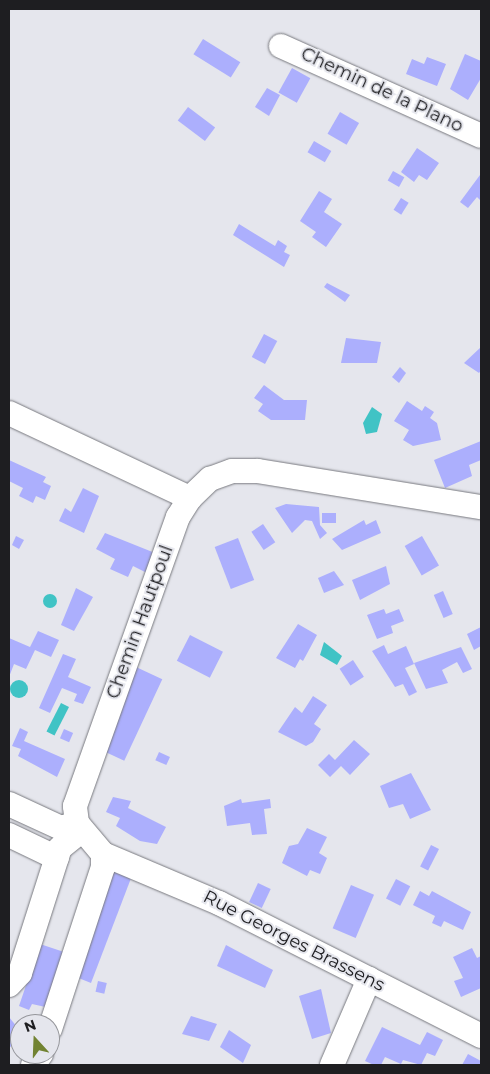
<!DOCTYPE html>
<html>
<head>
<meta charset="utf-8">
<style>
  body { margin:0 }
  #map { position:relative; width:490px; height:1074px; overflow:hidden; background:#e5e6ed; font-family:Montserrat,sans-serif }
  div>[style] { position:absolute }
  [style*='--x'] { left:calc(var(--x)*1px); top:calc(var(--y)*1px); width:calc(var(--w)*1px); rotate:calc(var(--a)*1deg) }
  .water>* { inset:0; background:#40c3c5; transform-origin:0 0 }
  .round { border-radius:50% }
  .building>* { inset:0; background:#acaffd; transform-origin:0 0 }
  .roads { filter:drop-shadow(0 0 1px #78797f) drop-shadow(0 0 1px #78797f) }
  .minor>* { height:24px; margin:-12px; padding:0 12px; transform-origin:12px; border-radius:12px; background:#fff }
  span { translate:-50% -50%; white-space:nowrap; text-align:center; line-height:1.15; -webkit-text-stroke:4px #e5e6ed; paint-order:stroke }
  .street-label { font-size:18px; color:#1e1e21 }
  .frame { position:absolute; inset:0; border:10px solid #1e1e21; pointer-events:none }
  .north { position:absolute; left:10px; top:1014px; width:50px; height:50px; box-sizing:border-box; background:#e5e6ed; border:1px solid #95969b; border-radius:50%; rotate:340deg; font-size:14px; font-weight:700; line-height:20px; text-align:center; color:#1e1e21 }
  .north::after { content:''; display:block; margin:auto; width:18px; height:22px; background:#728332; clip-path:polygon(50% 0,100% 100%,50% 72%,0 100%) }
</style>
</head>
<body>
<div id="map">
  <div class="water">
    <div style="clip-path:polygon(372px 407px,382px 414px,377px 432px,366px 434px,363px 423px)"></div>
    <div class="round" style="left:43px;top:594px;width:14px;height:14px"></div>
    <div style="clip-path:polygon(324px 642px,342px 656px,337px 665px,320px 655px)"></div>
    <div class="round" style="left:10px;top:680px;width:18px;height:18px"></div>
    <div style="left:61px;top:703px;width:9px;height:32px;rotate:27deg"></div>
  </div>
  <div class="building">
    <div style="left:203px;top:39px;width:44px;height:18px;rotate:32deg"></div>
    <div style="clip-path:polygon(465px 54px,481px 61px,481px 78px,468px 100px,450px 89px)"></div>
    <div style="clip-path:polygon(427px 57px,446px 64px,437px 86px,406px 74px,412px 59px,424px 64px)"></div>
    <div style="left:292px;top:68px;width:21px;height:28px;rotate:29deg"></div>
    <div style="clip-path:polygon(267px 88px,280px 95px,269px 116px,255px 107px)"></div>
    <div style="left:188px;top:107px;width:34px;height:17px;rotate:37deg"></div>
    <div style="left:340px;top:112px;width:22px;height:25px;rotate:30deg"></div>
    <div style="left:314px;top:141px;width:20px;height:13px;rotate:30deg"></div>
    <div style="clip-path:polygon(417px 148px,439px 163px,427px 180px,419px 175px,414px 182px,401px 172px)"></div>
    <div style="left:393px;top:171px;width:13px;height:11px;rotate:29deg"></div>
    <div style="clip-path:polygon(480px 175px,481px 201px,477px 197px,468px 208px,460px 202px)"></div>
    <div style="clip-path:polygon(319px 191px,332px 199px,324px 212px,342px 224px,326px 247px,312px 237px,316px 232px,300px 221px)"></div>
    <div style="left:401px;top:198px;width:9px;height:14px;rotate:32deg"></div>
    <div style="clip-path:polygon(239px 224px,275px 246px,278px 240px,287px 246px,284px 252px,290px 255px,284px 267px,233px 235px)"></div>
    <div style="clip-path:polygon(327px 283px,350px 295px,345px 302px,324px 287px)"></div>
    <div style="left:264px;top:334px;width:15px;height:26px;rotate:28deg"></div>
    <div style="clip-path:polygon(346px 338px,381px 342px,377px 363px,341px 363px)"></div>
    <div style="clip-path:polygon(481px 347px,481px 370px,479px 373px,464px 363px)"></div>
    <div style="clip-path:polygon(400px 367px,406px 373px,399px 383px,392px 377px)"></div>
    <div style="clip-path:polygon(264px 385px,284px 400px,307px 400px,305px 420px,271px 420px,258px 411px,263px 404px,254px 398px)"></div>
    <div style="clip-path:polygon(407px 401px,422px 411px,425px 406px,434px 412px,430px 418px,437px 423px,441px 440px,413px 446px,403px 440px,409px 430px,394px 421px)"></div>
    <div style="clip-path:polygon(481px 441px,481px 460px,469px 465px,472px 476px,445px 488px,434px 460px)"></div>
    <div style="clip-path:polygon(9px 460px,46px 477px,43px 482px,51px 486px,45px 500px,36px 496px,33px 503px,19px 496px,23px 488px,9px 481px)"></div>
    <div style="clip-path:polygon(83px 488px,99px 496px,84px 533px,59px 521px,65px 508px,71px 512px)"></div>
    <div style="clip-path:polygon(286px 504px,319px 507px,320px 525px,327px 533px,320px 539px,312px 521px,305px 520px,292px 533px,275px 508px)"></div>
    <div style="left:336px;top:513px;width:10px;height:14px;rotate:90deg"></div>
    <div style="clip-path:polygon(364px 520px,366px 525px,376px 520px,381px 533px,342px 550px,332px 539px)"></div>
    <div style="left:263px;top:524px;width:22px;height:14px;rotate:56deg"></div>
    <div style="clip-path:polygon(105px 533px,155px 553px,149px 574px,133px 566px,128px 577px,110px 569px,115px 559px,96px 549px)"></div>
    <div style="clip-path:polygon(16px 536px,24px 540px,19px 549px,12px 545px)"></div>
    <div style="left:422px;top:536px;width:34px;height:20px;rotate:60deg"></div>
    <div style="left:238px;top:538px;width:45px;height:25px;rotate:69deg"></div>
    <div style="clip-path:polygon(386px 566px,390px 584px,360px 600px,352px 580px)"></div>
    <div style="clip-path:polygon(334px 571px,344px 585px,324px 593px,318px 578px)"></div>
    <div style="clip-path:polygon(76px 588px,93px 597px,74px 631px,61px 625px)"></div>
    <div style="left:443px;top:591px;width:25px;height:10px;rotate:67deg"></div>
    <div style="clip-path:polygon(384px 609px,386px 614px,399px 609px,404px 621px,391px 626px,393px 633px,377px 639px,367px 615px)"></div>
    <div style="clip-path:polygon(298px 624px,317px 635px,303px 661px,300px 659px,295px 668px,276px 658px)"></div>
    <div style="clip-path:polygon(481px 627px,481px 646px,474px 650px,467px 634px)"></div>
    <div style="clip-path:polygon(38px 631px,59px 640px,51px 657px,35px 650px,26px 669px,14px 664px,9px 677px,9px 638px,30px 647px)"></div>
    <div style="left:190px;top:635px;width:37px;height:29px;rotate:27deg"></div>
    <div style="clip-path:polygon(384px 645px,388px 654px,406px 646px,414px 664px,405px 668px,417px 692px,409px 696px,403px 684px,395px 687px,372px 651px)"></div>
    <div style="clip-path:polygon(461px 647px,472px 669px,463px 673px,457px 662px,442px 670px,448px 683px,426px 689px,414px 663px)"></div>
    <div style="clip-path:polygon(63px 654px,76px 659px,68px 677px,91px 687px,83px 704px,74px 701px,77px 694px,62px 688px,50px 713px,39px 708px)"></div>
    <div style="left:353px;top:660px;width:20px;height:16px;rotate:57deg"></div>
    <div style="left:136px;top:667px;width:29px;height:90px;rotate:25deg"></div>
    <div style="clip-path:polygon(313px 696px,327px 705px,314px 724px,321px 729px,313px 742px,306px 746px,278px 732px,295px 707px,302px 713px)"></div>
    <div style="clip-path:polygon(20px 728px,28px 732px,24px 741px,65px 759px,57px 777px,18px 756px,21px 749px,12px 746px)"></div>
    <div style="left:64px;top:729px;width:10px;height:10px;rotate:24deg"></div>
    <div style="clip-path:polygon(354px 740px,370px 754px,350px 775px,341px 766px,330px 777px,318px 765px,329px 754px,335px 760px)"></div>
    <div style="left:159px;top:752px;width:12px;height:9px;rotate:24deg"></div>
    <div style="clip-path:polygon(411px 773px,431px 810px,410px 819px,403px 804px,389px 808px,380px 786px)"></div>
    <div style="clip-path:polygon(113px 797px,131px 801px,128px 808px,166px 827px,157px 844px,140px 841px,116px 826px,120px 818px,106px 812px)"></div>
    <div style="clip-path:polygon(241px 799px,242px 803px,270px 799px,271px 808px,264px 809px,267px 834px,252px 835px,250px 823px,227px 826px,224px 806px)"></div>
    <div style="clip-path:polygon(307px 828px,327px 837px,319px 853px,327px 858px,320px 874px,310px 870px,307px 876px,282px 863px,289px 846px,298px 844px)"></div>
    <div style="left:431px;top:845px;width:9px;height:24px;rotate:27deg"></div>
    <div style="clip-path:polygon(114px 866px,133px 873px,91px 983px,76px 977px)"></div>
    <div style="left:396px;top:879px;width:16px;height:22px;rotate:27deg"></div>
    <div style="left:258px;top:883px;width:14px;height:21px;rotate:25deg"></div>
    <div style="left:351px;top:885px;width:25px;height:47px;rotate:23deg"></div>
    <div style="clip-path:polygon(420px 891px,429px 896px,432px 891px,471px 912px,463px 930px,444px 921px,441px 927px,432px 923px,435px 916px,413px 905px)"></div>
    <div style="clip-path:polygon(40px 944px,67px 953px,50px 1008px,32px 1004px,29px 1010px,19px 1006px)"></div>
    <div style="clip-path:polygon(226px 945px,273px 970px,265px 988px,217px 966px)"></div>
    <div style="clip-path:polygon(472px 948px,477px 958px,481px 956px,481px 988px,461px 997px,454px 981px,463px 978px,453px 957px)"></div>
    <div style="left:98px;top:981px;width:9px;height:11px;rotate:13deg"></div>
    <div style="clip-path:polygon(321px 989px,331px 1033px,312px 1039px,299px 996px)"></div>
    <div style="clip-path:polygon(191px 1016px,217px 1024px,209px 1041px,182px 1034px)"></div>
    <div style="clip-path:polygon(9px 1017px,17px 1027px,11px 1047px,9px 1046px)"></div>
    <div style="clip-path:polygon(382px 1027px,420px 1045px,427px 1032px,443px 1040px,435px 1056px,427px 1053px,421px 1065px,403px 1060px,401px 1064px,385px 1057px,381px 1065px,374px 1065px,365px 1061px)"></div>
    <div style="clip-path:polygon(229px 1030px,251px 1045px,243px 1063px,220px 1047px)"></div>
    <div style="clip-path:polygon(468px 1054px,481px 1061px,481px 1065px,462px 1065px)"></div>
  </div>
  <div class="roads">
    <div class="minor">
      <div style="--x:281;--y:46;--w:219;--a:24.2"></div>
      <div style="--x:9;--y:413;--w:200;--a:25.2"></div>
      <div style="--x:9;--y:804;--w:57;--a:24.8"></div>
      <div style="--x:61;--y:828;--w:17;--a:-17"></div>
      <div style="--x:9;--y:835;--w:53;--a:25.6"></div>
      <div style="--x:103;--y:854;--w:126;--a:22.9"></div>
      <div style="--x:219;--y:903;--w:294;--a:26.9"></div>
      <div style="--x:9;--y:985;--w:16;--a:-47"></div>
      <div style="--x:20;--y:973;--w:131;--a:-72.3"></div>
      <div style="--x:60;--y:848;--w:28;--a:-39"></div>
      <div style="--x:50;--y:1029;--w:170;--a:-71.9"></div>
      <div style="--x:103;--y:867;--w:13;--a:-90"></div>
      <div style="--x:103;--y:854;--w:40;--a:-130"></div>
      <div style="--x:77;--y:823;--w:17;--a:-97"></div>
      <div style="--x:75;--y:806;--w:307;--a:-70.4"></div>
      <div style="--x:178;--y:517;--w:22;--a:-58"></div>
      <div style="--x:190;--y:498;--w:28;--a:-44"></div>
      <div style="--x:210;--y:479;--w:23;--a:-20"></div>
      <div style="--x:232;--y:471;--w:26;--a:0"></div>
      <div style="--x:258;--y:471;--w:226;--a:9.2"></div>
      <div style="--x:33;--y:1065;--w:14;--a:-54"></div>
      <div style="--x:332;--y:1065;--w:94;--a:-66.7"></div>
    </div>
  </div>
  <div class="street-label">
    <span style="left:382px;top:90px;rotate:25deg">Chemin de la Plano</span>
    <span style="left:140px;top:622px;rotate:-70deg">Chemin Hautpoul</span>
    <span style="left:294px;top:941px;rotate:27deg">Rue Georges Brassens</span>
  </div>
  <div class="frame"></div>
  <div class="north">N</div>
</div>
</body>
</html>
